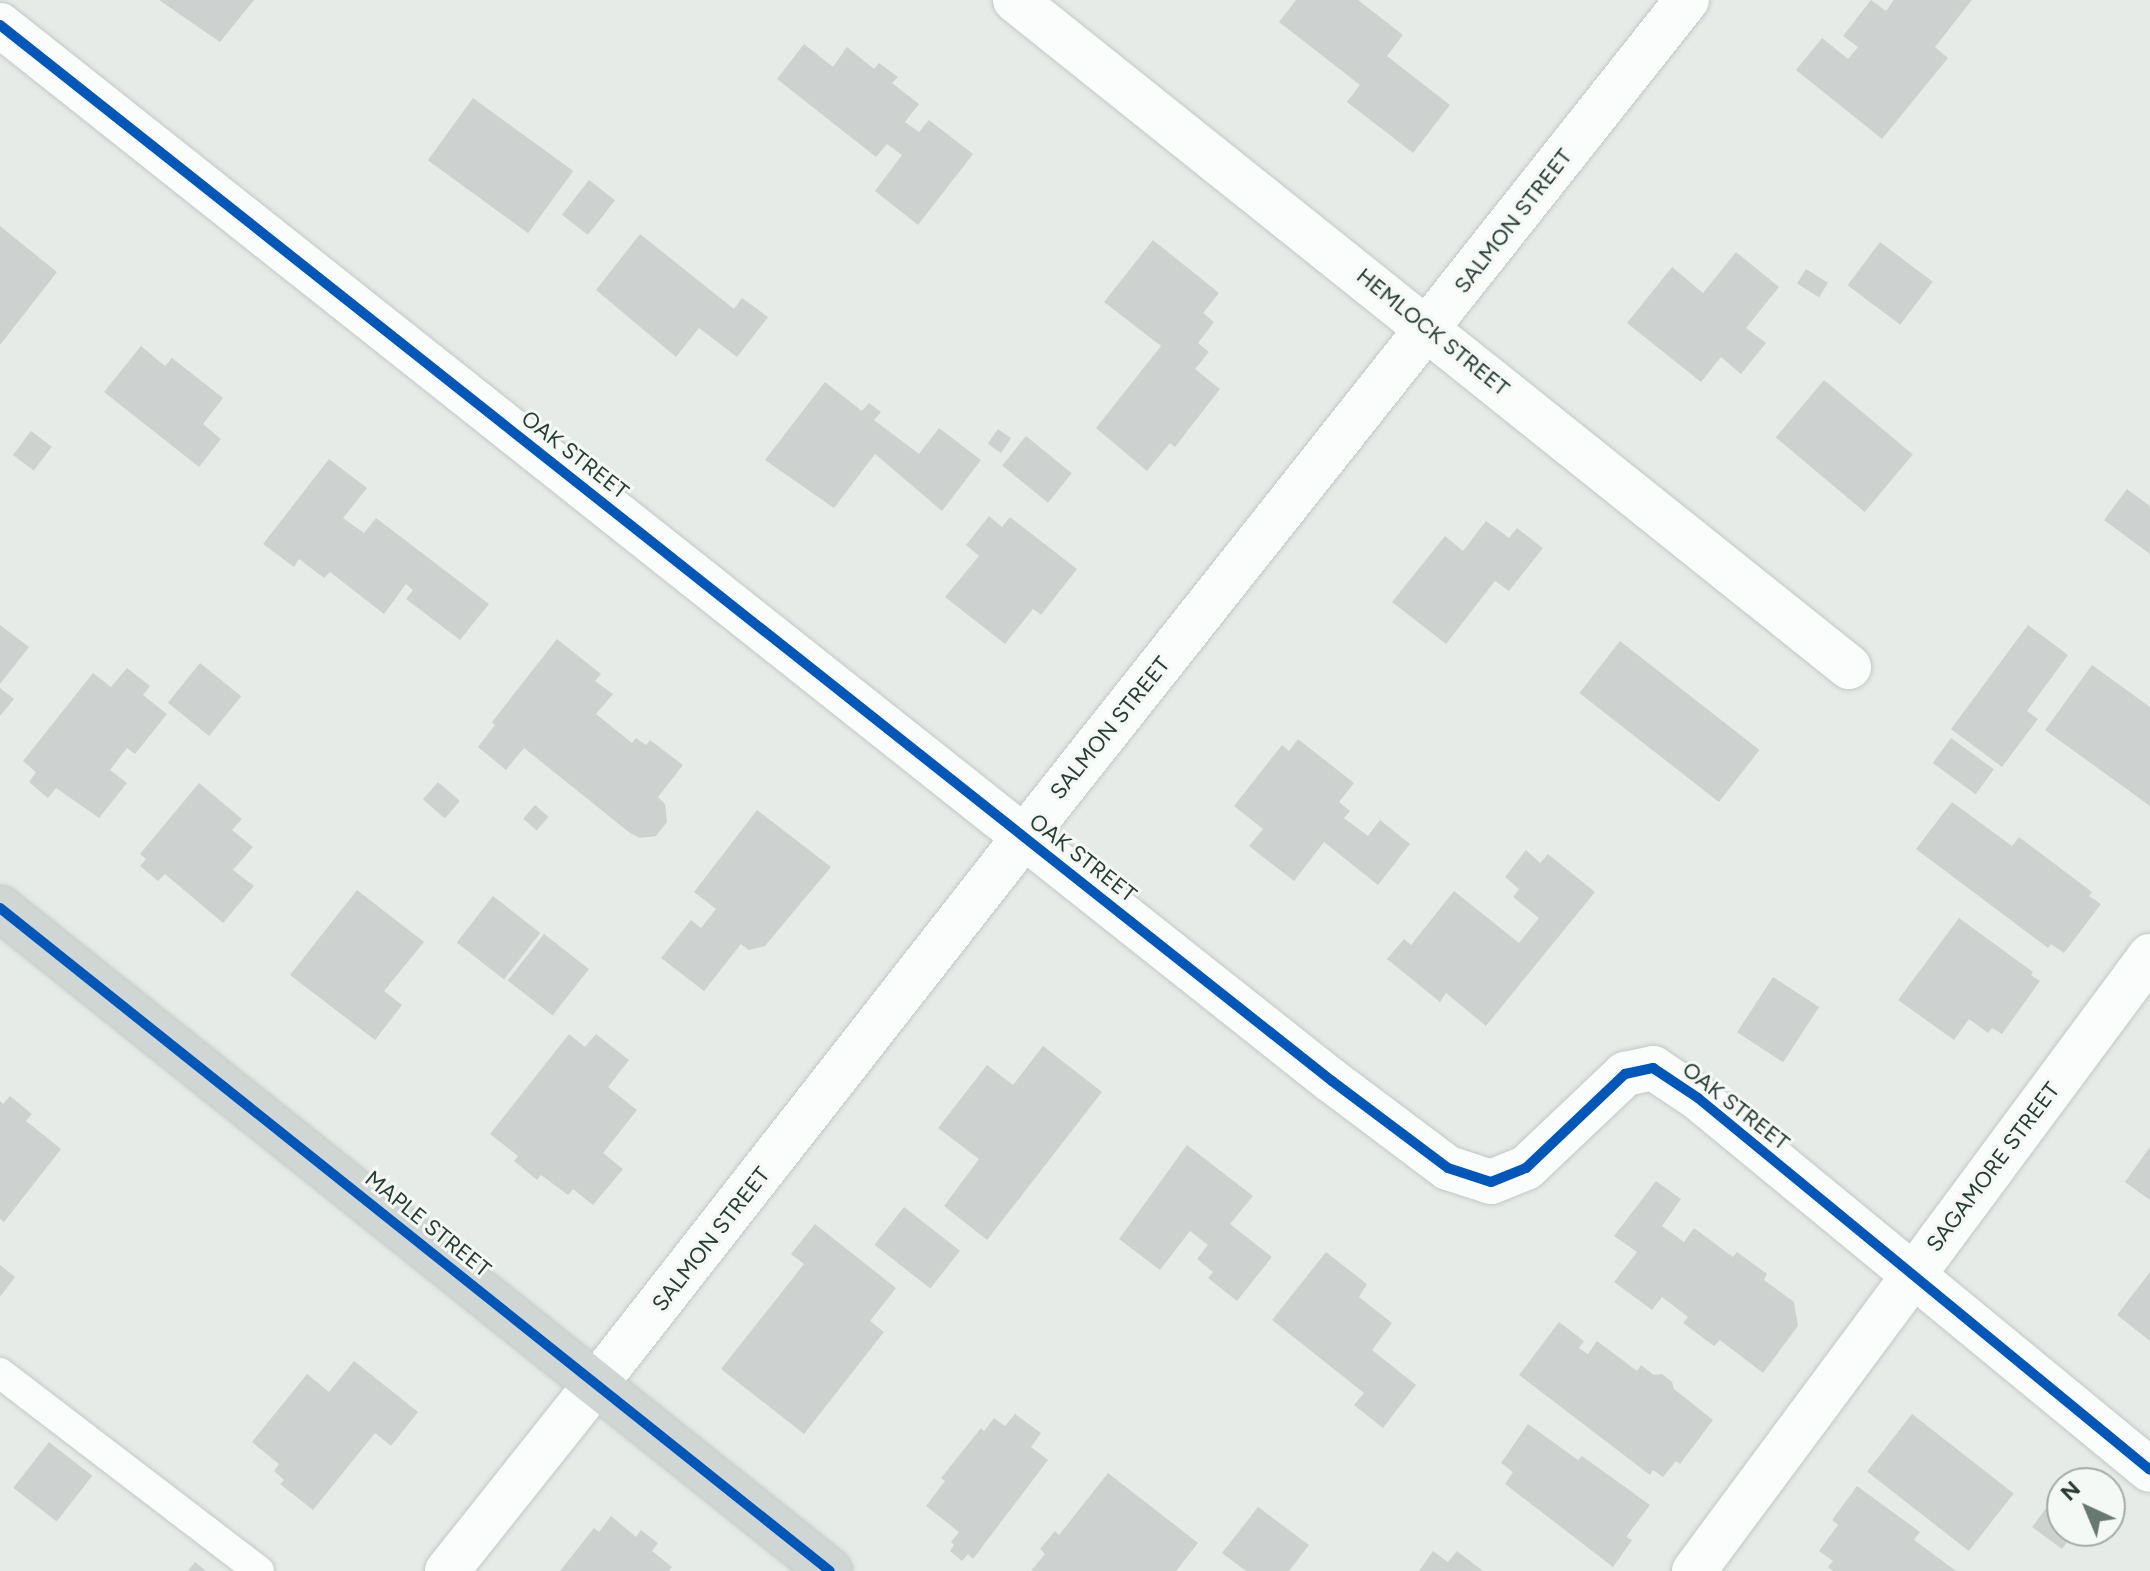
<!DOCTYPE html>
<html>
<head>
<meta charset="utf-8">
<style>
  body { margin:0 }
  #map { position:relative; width:2150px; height:1571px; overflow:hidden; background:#e6ebe8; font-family:Figtree,sans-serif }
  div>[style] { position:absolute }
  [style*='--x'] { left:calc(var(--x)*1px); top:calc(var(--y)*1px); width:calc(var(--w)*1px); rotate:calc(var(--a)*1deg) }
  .building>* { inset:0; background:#cdd2d0; transform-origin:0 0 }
  .roads { filter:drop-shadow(0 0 2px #c3c8c5) drop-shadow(0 0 2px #c3c8c5) }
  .lane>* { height:30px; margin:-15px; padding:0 15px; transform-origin:15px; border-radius:15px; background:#fbfcfc }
  .street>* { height:44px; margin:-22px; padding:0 22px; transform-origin:22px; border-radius:22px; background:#fbfcfc }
  .secondary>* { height:44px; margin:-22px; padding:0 22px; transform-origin:22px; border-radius:22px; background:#fbfcfc }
  .primary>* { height:44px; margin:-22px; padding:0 22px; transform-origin:22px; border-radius:22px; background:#cfd6d3 }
  .cycleway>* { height:10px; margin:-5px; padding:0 5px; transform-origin:5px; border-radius:5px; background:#0057b8 }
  span { translate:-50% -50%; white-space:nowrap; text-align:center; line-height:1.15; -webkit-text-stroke:6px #f5f9f6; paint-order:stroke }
  .street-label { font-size:22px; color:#263c33 }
  .north { position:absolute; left:2046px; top:1467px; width:80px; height:80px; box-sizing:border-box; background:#f5f9f6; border:2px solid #a2ada8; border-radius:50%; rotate:316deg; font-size:22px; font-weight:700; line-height:32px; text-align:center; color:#263c33 }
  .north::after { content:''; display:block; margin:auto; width:28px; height:36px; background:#697972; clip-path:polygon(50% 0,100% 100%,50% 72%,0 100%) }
</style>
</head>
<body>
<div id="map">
  <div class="building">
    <div style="clip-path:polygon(159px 0,254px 0,220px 42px)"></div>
    <div style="clip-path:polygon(1296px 0,1358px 0,1403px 35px,1387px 56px,1450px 105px,1413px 153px,1347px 102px,1360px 85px,1279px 22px)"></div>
    <div style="clip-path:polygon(1871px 0,1886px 11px,1894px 0,1972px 0,1935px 47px,1948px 58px,1882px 139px,1796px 70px,1822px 38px,1848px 59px,1858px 47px,1843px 36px)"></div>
    <div style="clip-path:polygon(804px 44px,833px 67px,847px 47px,874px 69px,879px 63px,898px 77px,892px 83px,919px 104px,905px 122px,919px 132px,929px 120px,973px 154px,918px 225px,875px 191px,902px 155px,887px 144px,876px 157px,777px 79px)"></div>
    <div style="left:473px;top:98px;width:124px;height:77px;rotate:36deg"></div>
    <div style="left:589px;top:180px;width:33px;height:44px;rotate:38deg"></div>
    <div style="clip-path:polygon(0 226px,57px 272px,0 345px)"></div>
    <div style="clip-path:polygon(640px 234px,734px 309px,742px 298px,768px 317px,737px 357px,699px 328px,676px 357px,596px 290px)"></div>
    <div style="clip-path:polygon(1153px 240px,1219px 293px,1203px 313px,1214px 322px,1198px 343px,1209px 352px,1195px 369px,1220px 389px,1175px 447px,1170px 443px,1147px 471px,1096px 428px,1161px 346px,1104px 302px)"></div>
    <div style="left:1880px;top:242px;width:66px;height:54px;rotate:37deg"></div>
    <div style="clip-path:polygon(1736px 252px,1779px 287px,1746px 328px,1766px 343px,1741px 374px,1721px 357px,1701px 382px,1627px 323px,1672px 267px,1703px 293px)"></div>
    <div style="left:1806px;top:269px;width:26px;height:17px;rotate:32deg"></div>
    <div style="clip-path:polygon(141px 346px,165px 366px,172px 358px,223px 398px,203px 424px,221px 439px,199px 467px,104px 392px)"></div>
    <div style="left:1824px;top:380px;width:116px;height:75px;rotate:40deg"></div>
    <div style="clip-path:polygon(825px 382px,862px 411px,869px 403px,881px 412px,874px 420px,919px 454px,939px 428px,981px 460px,942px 511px,875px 454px,834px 508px,765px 460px)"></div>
    <div style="left:998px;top:429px;width:16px;height:18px;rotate:35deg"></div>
    <div style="left:31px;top:431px;width:26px;height:30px;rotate:37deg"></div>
    <div style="left:1026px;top:436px;width:59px;height:38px;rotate:39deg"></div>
    <div style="clip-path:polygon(329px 459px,367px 488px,343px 518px,364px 533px,376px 518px,489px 604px,460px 640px,406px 599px,413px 590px,406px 584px,384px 614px,330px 572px,324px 578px,299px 559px,294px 567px,263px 544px)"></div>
    <div style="clip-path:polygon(2127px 489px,2150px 506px,2150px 554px,2104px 520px)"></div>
    <div style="clip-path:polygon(989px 516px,1002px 527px,1010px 517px,1077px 569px,1041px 615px,1033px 609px,1005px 644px,945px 597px,979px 556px,966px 545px)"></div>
    <div style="clip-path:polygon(1486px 521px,1509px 538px,1517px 528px,1543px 548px,1509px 591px,1495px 581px,1446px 644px,1392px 602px,1445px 536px,1463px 551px)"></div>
    <div style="clip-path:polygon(0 625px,29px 647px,0 684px)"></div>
    <div style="clip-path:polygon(2028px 625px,2068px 655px,2027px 711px,2038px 719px,2002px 767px,1951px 729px)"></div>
    <div style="clip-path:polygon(557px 639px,601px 674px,595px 681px,613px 694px,596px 714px,632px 743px,636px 738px,646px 745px,650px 740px,683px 765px,658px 797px,665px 804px,667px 822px,656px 836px,640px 838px,630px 833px,524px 748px,506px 770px,478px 747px,495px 725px,492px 722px)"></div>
    <div style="left:1620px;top:641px;width:177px;height:66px;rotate:38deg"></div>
    <div style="left:200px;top:663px;width:53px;height:51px;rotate:39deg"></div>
    <div style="clip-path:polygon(2092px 665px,2150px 707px,2150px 806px,2045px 730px)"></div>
    <div style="clip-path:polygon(127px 668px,150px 686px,143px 695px,167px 714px,135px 754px,127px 748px,110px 770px,127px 783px,99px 818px,56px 788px,48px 798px,29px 782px,36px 772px,23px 761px,93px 673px,111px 687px)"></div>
    <div style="clip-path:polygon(0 688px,14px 699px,0 716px)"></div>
    <div style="left:1951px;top:738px;width:53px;height:31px;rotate:36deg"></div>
    <div style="clip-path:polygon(1298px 739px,1354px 783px,1339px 802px,1350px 811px,1344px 818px,1368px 836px,1380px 820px,1410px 844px,1378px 885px,1324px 842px,1294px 881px,1249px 846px,1263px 829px,1234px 806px,1282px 745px,1289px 751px)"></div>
    <div style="left:438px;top:782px;width:29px;height:23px;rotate:41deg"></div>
    <div style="clip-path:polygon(199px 783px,242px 819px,232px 830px,253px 847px,233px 870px,254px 886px,223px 923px,165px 874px,158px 881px,140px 866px,146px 859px,140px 854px)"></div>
    <div style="clip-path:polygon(1952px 802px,2012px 846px,2019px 837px,2092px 892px,2089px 896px,2101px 904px,2064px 953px,2051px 944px,2048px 948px,1916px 849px)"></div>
    <div style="left:535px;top:805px;width:18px;height:18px;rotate:41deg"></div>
    <div style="clip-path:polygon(757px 810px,831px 867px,765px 946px,749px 950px,741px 944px,704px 991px,661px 958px,691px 920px,701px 928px,716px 909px,694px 892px)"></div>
    <div style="clip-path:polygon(1526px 850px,1540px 863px,1548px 854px,1595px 892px,1486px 1026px,1446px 993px,1440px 1002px,1387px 959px,1404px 939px,1411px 945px,1454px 891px,1519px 943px,1539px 918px,1513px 897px,1519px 889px,1505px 877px)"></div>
    <div style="clip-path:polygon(357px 890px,424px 942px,384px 991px,402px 1005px,375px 1040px,290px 975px)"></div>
    <div style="left:493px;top:896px;width:60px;height:59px;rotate:38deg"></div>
    <div style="clip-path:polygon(1959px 918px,2033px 972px,2031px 975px,2040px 981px,2002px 1034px,1992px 1028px,1988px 1033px,1969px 1019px,1954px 1040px,1898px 1000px)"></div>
    <div style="left:544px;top:934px;width:57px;height:59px;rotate:38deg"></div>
    <div style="left:1773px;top:977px;width:55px;height:66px;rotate:33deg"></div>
    <div style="clip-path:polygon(569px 1034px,585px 1047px,596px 1034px,629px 1060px,608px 1087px,637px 1110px,603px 1153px,623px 1169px,593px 1205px,573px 1189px,568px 1195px,541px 1175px,537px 1180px,514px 1161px,518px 1156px,490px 1134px)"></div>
    <div style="clip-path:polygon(1043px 1046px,1102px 1092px,987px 1240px,944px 1206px,979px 1159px,938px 1128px,987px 1065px,1013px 1085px)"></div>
    <div style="clip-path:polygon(10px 1096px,32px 1114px,26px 1121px,61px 1149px,4px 1222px,0 1219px,0 1101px,3px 1104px)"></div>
    <div style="clip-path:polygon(1187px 1145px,1253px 1196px,1230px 1224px,1272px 1257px,1237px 1301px,1208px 1278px,1213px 1272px,1197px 1259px,1208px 1245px,1190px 1231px,1160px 1270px,1119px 1239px)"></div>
    <div style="clip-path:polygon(2150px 1147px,2150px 1200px,2125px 1182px)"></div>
    <div style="clip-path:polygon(1656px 1181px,1681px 1199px,1662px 1226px,1684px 1242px,1694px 1228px,1733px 1257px,1737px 1252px,1767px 1274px,1764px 1280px,1794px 1302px,1798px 1326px,1763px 1373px,1720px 1340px,1714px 1346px,1683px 1323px,1688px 1317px,1662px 1297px,1652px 1310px,1614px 1282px,1637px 1252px,1614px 1236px)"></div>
    <div style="left:904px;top:1207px;width:71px;height:48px;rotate:38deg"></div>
    <div style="clip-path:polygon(815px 1224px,896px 1288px,870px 1321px,884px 1332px,804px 1434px,721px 1369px,804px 1264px,791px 1254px)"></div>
    <div style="clip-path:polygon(1326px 1252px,1367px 1284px,1359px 1297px,1392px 1323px,1372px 1350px,1416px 1385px,1383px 1428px,1354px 1405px,1364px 1393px,1272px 1320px)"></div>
    <div style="clip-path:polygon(0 1265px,15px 1277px,0 1297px)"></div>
    <div style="clip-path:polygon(2150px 1272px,2150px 1341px,2117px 1315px)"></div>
    <div style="clip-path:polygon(1559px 1322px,1584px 1341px,1579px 1348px,1588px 1354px,1597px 1341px,1637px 1371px,1641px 1365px,1654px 1375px,1662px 1374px,1672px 1382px,1674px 1389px,1713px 1420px,1680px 1464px,1676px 1461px,1663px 1477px,1653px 1470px,1650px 1475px,1519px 1375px)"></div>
    <div style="clip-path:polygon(354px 1361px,418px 1412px,391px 1446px,375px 1433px,313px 1510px,280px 1484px,284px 1480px,274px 1471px,279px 1464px,252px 1442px,307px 1374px,329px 1392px)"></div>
    <div style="clip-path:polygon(1015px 1414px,1041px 1433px,1031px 1447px,1048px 1460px,973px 1559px,968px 1554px,962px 1561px,950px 1551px,954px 1545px,951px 1542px,959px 1532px,926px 1506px,945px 1481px,941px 1478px,981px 1428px,984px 1431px,994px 1418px,1005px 1426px)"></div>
    <div style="left:1912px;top:1414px;width:129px;height:73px;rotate:38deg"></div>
    <div style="clip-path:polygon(1528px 1424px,1578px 1460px,1582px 1456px,1650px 1505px,1626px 1537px,1632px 1540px,1613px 1567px,1505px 1484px,1513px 1472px,1501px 1463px)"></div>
    <div style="left:49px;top:1442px;width:55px;height:58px;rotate:38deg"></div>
    <div style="clip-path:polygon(1108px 1473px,1198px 1543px,1176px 1571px,1031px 1571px,1045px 1554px,1040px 1549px,1055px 1531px,1059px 1535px)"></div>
    <div style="clip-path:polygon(1857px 1486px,1920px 1532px,1914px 1540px,1956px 1571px,1833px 1571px,1828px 1567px,1833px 1561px,1819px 1551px,1838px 1525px,1832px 1520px)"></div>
    <div style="clip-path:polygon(2062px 1487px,2062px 1531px,2075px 1531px,2062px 1549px,2032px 1527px)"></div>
    <div style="clip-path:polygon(1258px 1507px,1309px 1545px,1289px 1571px,1246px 1571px,1222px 1553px)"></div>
    <div style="clip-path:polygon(611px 1516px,636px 1537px,641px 1530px,658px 1543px,652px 1551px,672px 1567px,669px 1571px,560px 1571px,594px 1528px,599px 1532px)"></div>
    <div style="clip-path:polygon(1433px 1551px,1448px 1562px,1457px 1551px,1483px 1571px,1419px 1571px)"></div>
    <div style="clip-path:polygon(195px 1562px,206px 1571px,188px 1571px)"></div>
  </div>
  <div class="roads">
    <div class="lane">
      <div style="--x:0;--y:1373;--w:326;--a:37.4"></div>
    </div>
    <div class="street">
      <div style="--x:1015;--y:0;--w:1068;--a:38.65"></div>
      <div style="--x:0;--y:25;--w:1700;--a:38.41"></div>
      <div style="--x:1332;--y:1081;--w:145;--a:36.9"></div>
      <div style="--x:1448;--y:1168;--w:45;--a:18"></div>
      <div style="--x:1491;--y:1182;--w:38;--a:-22"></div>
      <div style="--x:1526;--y:1168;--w:137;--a:-43.5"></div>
      <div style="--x:1625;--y:1074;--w:29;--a:-12"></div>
      <div style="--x:1653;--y:1068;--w:54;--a:33.7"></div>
      <div style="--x:1698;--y:1098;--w:585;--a:39.45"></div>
      <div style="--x:596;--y:1384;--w:695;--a:-51.96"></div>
      <div style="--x:1024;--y:837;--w:1068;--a:-51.62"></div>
      <div style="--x:1694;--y:1571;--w:766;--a:-53.44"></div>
    </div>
    <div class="secondary">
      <div style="--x:447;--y:1571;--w:239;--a:-51.5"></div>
    </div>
    <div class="primary">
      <div style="--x:0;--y:908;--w:1062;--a:38.62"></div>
    </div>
  </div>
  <div class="cycleway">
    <div style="--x:0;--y:25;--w:1700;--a:38.41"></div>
    <div style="--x:1332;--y:1081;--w:145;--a:36.9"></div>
    <div style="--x:1448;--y:1168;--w:45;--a:18"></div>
    <div style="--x:1491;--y:1182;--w:38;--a:-22"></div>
    <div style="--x:1526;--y:1168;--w:137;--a:-43.5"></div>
    <div style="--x:1625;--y:1074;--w:29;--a:-12"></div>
    <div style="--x:1653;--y:1068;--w:54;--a:33.7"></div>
    <div style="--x:1698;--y:1098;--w:585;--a:39.45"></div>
    <div style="--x:0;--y:908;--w:1062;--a:38.62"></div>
  </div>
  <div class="street-label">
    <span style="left:1513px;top:221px;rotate:-52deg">SALMON STREET</span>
    <span style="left:1433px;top:332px;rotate:39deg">HEMLOCK STREET</span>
    <span style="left:575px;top:455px;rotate:38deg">OAK STREET</span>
    <span style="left:1110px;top:728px;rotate:-51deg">SALMON STREET</span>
    <span style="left:1083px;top:858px;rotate:38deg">OAK STREET</span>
    <span style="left:1736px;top:1106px;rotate:38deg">OAK STREET</span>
    <span style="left:1993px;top:1167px;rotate:-53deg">SAGAMORE STREET</span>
    <span style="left:428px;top:1224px;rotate:39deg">MAPLE STREET</span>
    <span style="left:711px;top:1239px;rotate:-52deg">SALMON STREET</span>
  </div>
  <div class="north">N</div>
</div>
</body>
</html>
